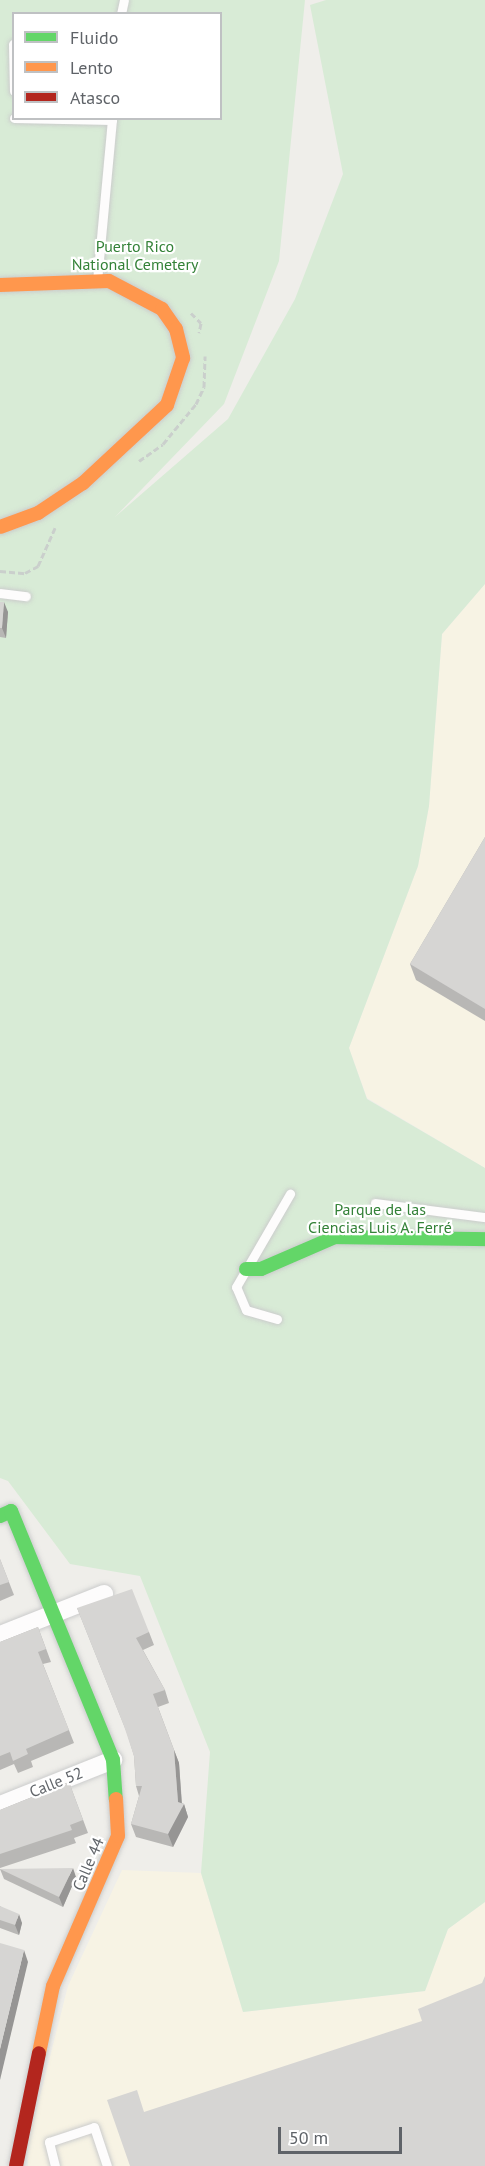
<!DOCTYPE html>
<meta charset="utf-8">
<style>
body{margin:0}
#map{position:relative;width:485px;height:2166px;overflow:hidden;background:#efeeea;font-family:"PT Sans",sans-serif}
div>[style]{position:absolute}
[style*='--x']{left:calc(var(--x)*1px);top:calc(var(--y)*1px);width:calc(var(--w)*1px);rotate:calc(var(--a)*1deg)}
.commercial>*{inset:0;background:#f7f3e4}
.green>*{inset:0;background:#d8ebd6}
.path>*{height:3px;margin-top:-1.5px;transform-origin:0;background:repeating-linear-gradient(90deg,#cacfcc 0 6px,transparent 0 9px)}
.roads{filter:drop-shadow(0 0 2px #cbcccc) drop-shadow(0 0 2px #cbcccc)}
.lane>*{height:9px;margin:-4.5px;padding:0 4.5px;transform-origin:4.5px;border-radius:4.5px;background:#fdfcfc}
.street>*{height:18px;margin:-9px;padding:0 9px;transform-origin:9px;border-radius:9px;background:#fdfcfc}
.fast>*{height:14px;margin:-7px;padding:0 7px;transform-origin:7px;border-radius:7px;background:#63d668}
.slow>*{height:14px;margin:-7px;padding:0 7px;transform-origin:7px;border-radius:7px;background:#ff974d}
.jam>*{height:14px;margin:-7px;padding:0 7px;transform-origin:7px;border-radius:7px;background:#b3261e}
.wall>*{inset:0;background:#b8b7b5}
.shaded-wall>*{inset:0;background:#969594}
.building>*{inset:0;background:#d6d5d3}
span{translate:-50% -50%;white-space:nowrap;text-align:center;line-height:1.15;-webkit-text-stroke:4.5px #fff;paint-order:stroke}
.park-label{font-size:16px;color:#348238}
.street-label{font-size:16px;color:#5f6368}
.legend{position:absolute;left:12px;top:12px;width:210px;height:108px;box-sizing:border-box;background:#fff;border:2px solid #bfc1c3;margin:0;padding:8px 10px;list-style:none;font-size:18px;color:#5f6368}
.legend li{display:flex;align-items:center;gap:12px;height:30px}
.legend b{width:30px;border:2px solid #bfc1c3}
.scale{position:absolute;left:278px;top:2127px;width:124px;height:27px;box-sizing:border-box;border:3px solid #5f6368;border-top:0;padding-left:8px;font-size:18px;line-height:21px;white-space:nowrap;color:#5f6368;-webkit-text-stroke:4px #fff;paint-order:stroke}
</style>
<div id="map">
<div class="commercial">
<i style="clip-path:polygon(485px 584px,485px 1168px,367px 1098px,349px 1048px,418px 866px,429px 806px,442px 634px)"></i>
<i style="clip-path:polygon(122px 1870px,201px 1873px,243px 2012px,425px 1991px,448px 1929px,485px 1902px,485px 2166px,28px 2166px,27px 2147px,68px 1986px)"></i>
</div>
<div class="green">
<i style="clip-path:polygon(evenodd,0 0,305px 0,279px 261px,224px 404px,115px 517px,228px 419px,295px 299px,343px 174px,310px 5px,326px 0,485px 0,485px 584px,442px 634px,429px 806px,418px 866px,349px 1048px,367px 1099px,485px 1168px,485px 1902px,448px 1929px,425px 1991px,243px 2012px,201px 1873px,210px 1752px,140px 1576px,70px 1564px,8px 1481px,0 1478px,0 0,14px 14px,220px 14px,220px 118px,14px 118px,14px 14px)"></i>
</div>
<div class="path">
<i style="--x:191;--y:313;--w:14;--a:45"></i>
<i style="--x:201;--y:323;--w:10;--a:101"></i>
<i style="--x:139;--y:461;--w:29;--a:-35"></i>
<i style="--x:163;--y:444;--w:52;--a:-50.5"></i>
<i style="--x:196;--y:404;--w:19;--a:-65"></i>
<i style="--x:204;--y:387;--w:31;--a:-88"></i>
<i style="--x:0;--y:571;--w:25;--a:5"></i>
<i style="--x:25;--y:573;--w:15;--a:-28"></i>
<i style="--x:38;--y:566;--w:42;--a:-65.9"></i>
</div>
<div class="roads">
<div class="lane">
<i style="--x:121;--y:14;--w:14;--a:-78"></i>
<i style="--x:13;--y:44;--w:47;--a:88.8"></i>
<i style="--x:14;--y:118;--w:98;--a:1.2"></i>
<i style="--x:97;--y:281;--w:164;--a:-84.7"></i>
<i style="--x:0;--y:593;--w:26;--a:7"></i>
<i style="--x:375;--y:1203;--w:111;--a:7.3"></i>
<i style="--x:277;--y:1319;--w:32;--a:-164"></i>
<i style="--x:246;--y:1310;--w:25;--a:-113"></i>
<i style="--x:236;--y:1287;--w:108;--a:-59.9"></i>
<i style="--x:55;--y:2166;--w:25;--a:-104"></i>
<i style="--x:49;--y:2142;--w:47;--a:-18.4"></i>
<i style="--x:94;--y:2127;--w:41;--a:71.6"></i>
</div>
<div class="street">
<i style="--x:0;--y:1635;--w:112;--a:-21.5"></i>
<i style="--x:0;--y:1805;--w:122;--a:-21.7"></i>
</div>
<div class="fast">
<i style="--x:246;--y:1269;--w:15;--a:0"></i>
<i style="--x:261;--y:1269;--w:81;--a:-23.4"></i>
<i style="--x:335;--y:1237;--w:150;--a:0.8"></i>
<i style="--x:0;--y:1516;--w:12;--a:-24"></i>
<i style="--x:11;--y:1511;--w:269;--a:67.7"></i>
<i style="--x:113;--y:1760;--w:39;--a:86"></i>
</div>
<div class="slow">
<i style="--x:0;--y:285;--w:109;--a:-2.1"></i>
<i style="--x:109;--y:281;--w:60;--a:27.8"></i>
<i style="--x:162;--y:309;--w:24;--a:55"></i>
<i style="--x:176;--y:329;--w:30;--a:76"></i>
<i style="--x:183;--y:358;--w:50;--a:108.8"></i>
<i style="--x:167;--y:405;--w:115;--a:137.1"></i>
<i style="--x:83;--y:483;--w:54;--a:146.3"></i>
<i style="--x:38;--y:513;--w:40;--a:159.8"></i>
<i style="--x:39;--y:2053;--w:68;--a:-78.2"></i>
<i style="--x:53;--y:1986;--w:163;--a:-66.6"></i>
<i style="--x:118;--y:1836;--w:37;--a:-93"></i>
</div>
<div class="jam">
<i style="--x:16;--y:2166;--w:115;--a:-78.5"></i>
</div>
</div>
<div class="wall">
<i style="clip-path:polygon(0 602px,8px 612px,6px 638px,0 637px)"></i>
<i style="clip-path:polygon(485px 837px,485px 1021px,416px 980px,410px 964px)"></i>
<i style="clip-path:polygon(0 1559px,14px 1595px,0 1601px)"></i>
<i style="clip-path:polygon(77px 1608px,149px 1632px,154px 1645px,143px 1650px,165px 1690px,169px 1703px,158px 1707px,179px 1763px,182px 1803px,184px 1804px,188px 1817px,173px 1847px,136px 1837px,131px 1824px,139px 1796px,136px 1786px,134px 1756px,127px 1733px)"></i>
<i style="clip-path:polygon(38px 1627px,51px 1662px,43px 1664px,74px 1743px,31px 1761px,33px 1767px,18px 1773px,14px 1764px,0 1770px,0 1642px)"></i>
<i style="clip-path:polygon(69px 1782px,88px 1833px,74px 1838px,76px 1843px,0 1868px,0 1810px)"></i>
<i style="clip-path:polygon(0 1869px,76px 1877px,63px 1907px,4px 1879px)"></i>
<i style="clip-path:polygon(0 1906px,22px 1923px,19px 1935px,0 1928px)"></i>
</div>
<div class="shaded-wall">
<i style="clip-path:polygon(4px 602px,8px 612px,6px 638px,2px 628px)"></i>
<i style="clip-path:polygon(174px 1750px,179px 1763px,182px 1808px,184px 1804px,188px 1817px,173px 1847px,168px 1834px,178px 1802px)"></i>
<i style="clip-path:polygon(73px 1868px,76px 1877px,63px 1907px,59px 1897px)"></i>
<i style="clip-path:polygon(19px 1914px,22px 1923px,19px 1935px,15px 1925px)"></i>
<i style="clip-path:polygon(24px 1950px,28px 1962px,0 2080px,0 2049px)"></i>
</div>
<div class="building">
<i style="clip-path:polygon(0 602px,4px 602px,2px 628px,0 628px)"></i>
<i style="clip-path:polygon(485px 837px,485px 1009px,410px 964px)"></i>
<i style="clip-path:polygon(0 1559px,9px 1582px,0 1585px)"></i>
<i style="clip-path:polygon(132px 1589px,149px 1632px,136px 1638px,165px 1690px,153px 1694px,174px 1750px,178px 1802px,184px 1804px,168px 1834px,131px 1824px,142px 1786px,136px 1786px,134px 1756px,124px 1726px,77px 1608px)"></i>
<i style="clip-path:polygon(38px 1627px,46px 1649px,38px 1652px,69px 1730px,26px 1749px,28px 1754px,13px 1761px,10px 1752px,0 1756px,0 1642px)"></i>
<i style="clip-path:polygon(69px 1782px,83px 1820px,70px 1825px,72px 1830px,0 1854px,0 1810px)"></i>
<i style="clip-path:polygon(73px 1868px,59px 1897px,0 1869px)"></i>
<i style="clip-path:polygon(0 1906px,19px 1914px,15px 1925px,0 1920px)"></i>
<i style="clip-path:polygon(0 1943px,24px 1950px,0 2049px)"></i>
<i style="clip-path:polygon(485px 1976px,485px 2166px,130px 2166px,107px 2100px,137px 2090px,144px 2112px,422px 2021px,418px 2009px,482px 1983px)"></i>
</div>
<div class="park-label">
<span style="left:135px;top:255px">Puerto Rico<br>National Cemetery</span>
<span style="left:380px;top:1218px">Parque de las<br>Ciencias Luis A. Ferré</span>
</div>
<div class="street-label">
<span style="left:56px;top:1782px;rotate:-22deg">Calle 52</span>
<span style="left:88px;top:1864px;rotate:-67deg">Calle 44</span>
</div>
<ul class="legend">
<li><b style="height:8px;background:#63d668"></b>Fluido</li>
<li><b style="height:8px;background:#ff974d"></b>Lento</li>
<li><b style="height:8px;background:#b3261e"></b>Atasco</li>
</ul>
<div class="scale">50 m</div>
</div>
